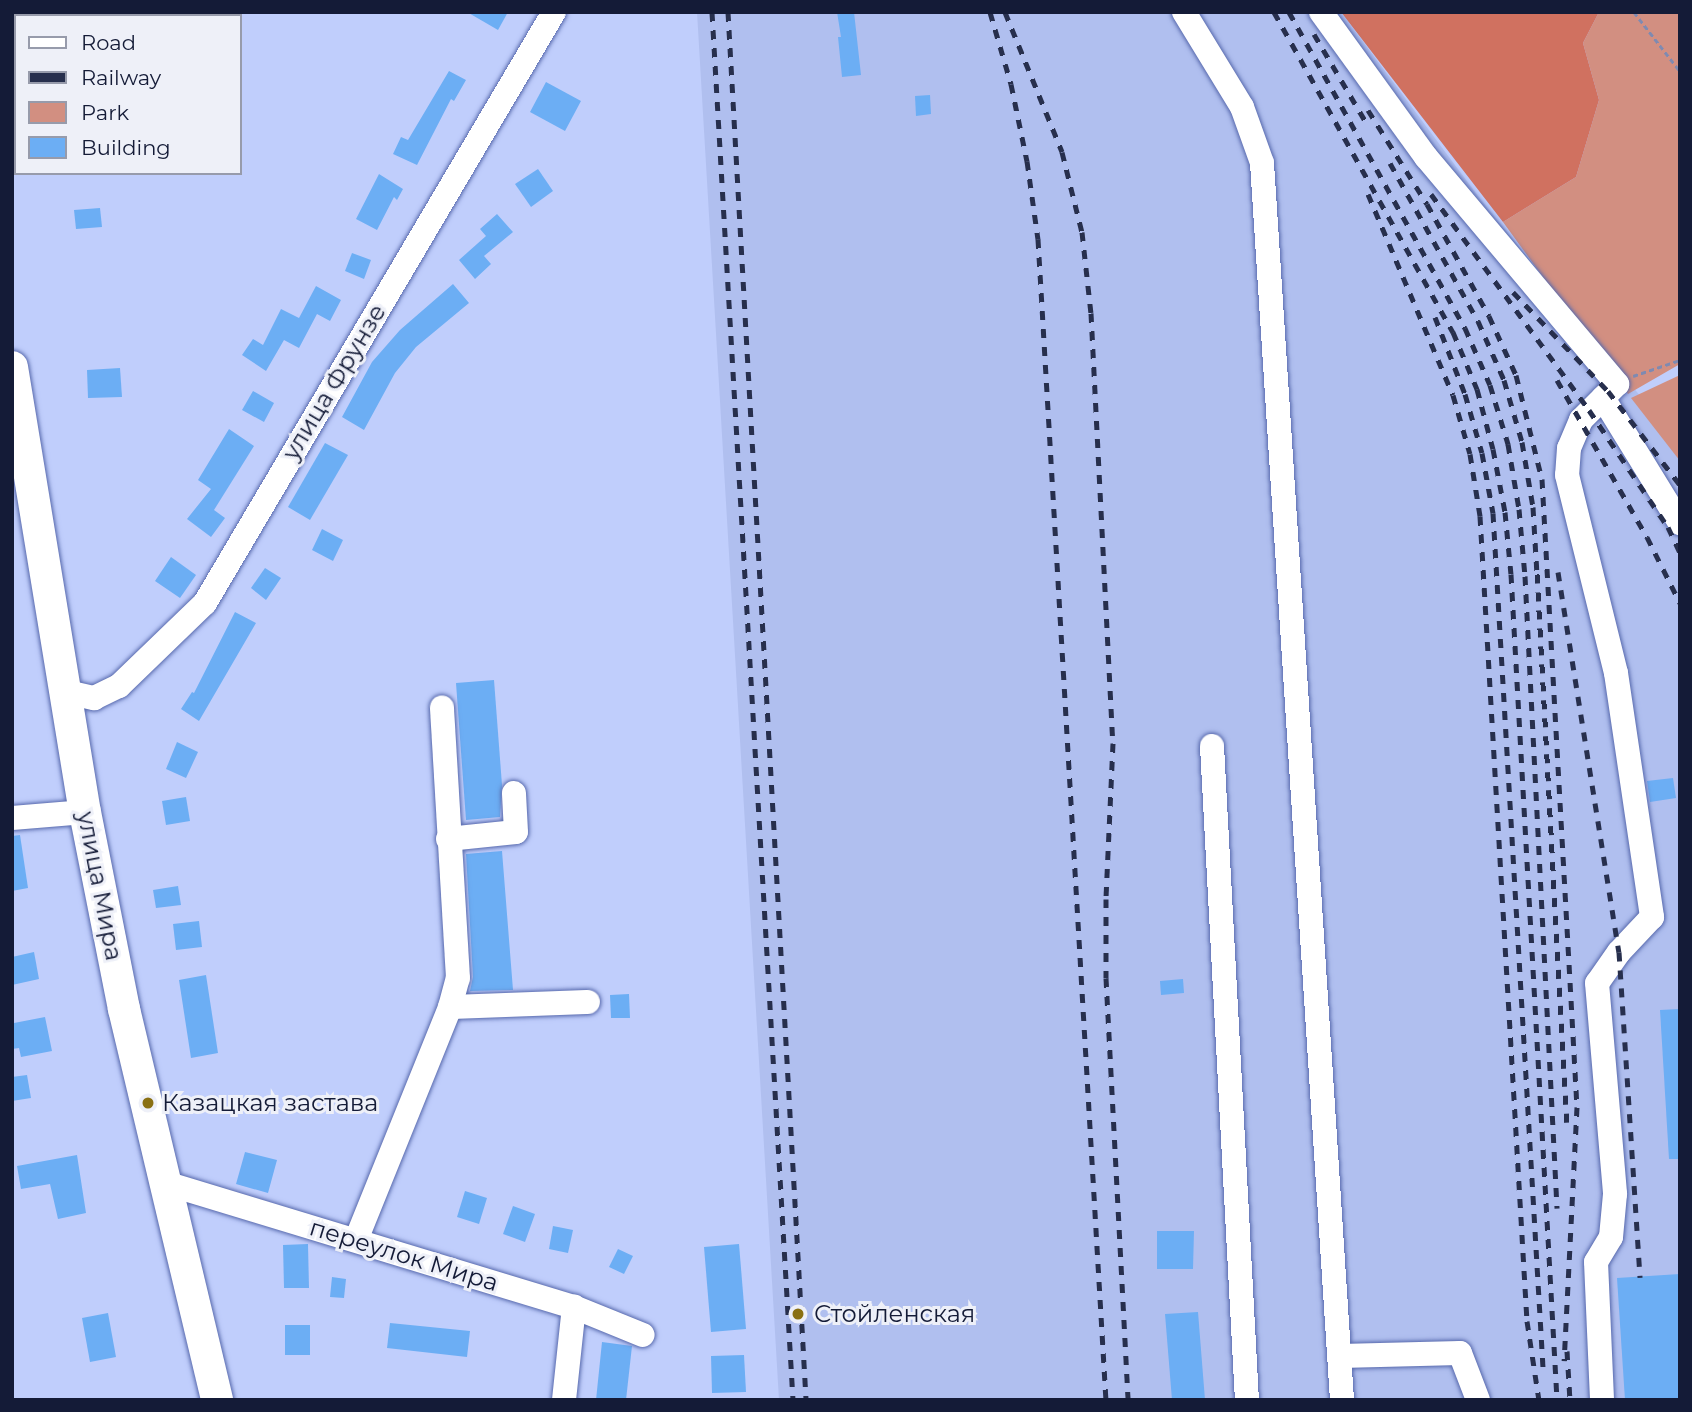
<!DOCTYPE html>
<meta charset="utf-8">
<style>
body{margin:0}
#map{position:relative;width:1692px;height:1412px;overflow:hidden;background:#c0cefc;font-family:Montserrat,sans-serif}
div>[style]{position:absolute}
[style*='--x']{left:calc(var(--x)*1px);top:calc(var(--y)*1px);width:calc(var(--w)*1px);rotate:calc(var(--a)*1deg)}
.built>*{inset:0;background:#b0bfef}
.green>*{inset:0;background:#d28f81}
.forest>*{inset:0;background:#d07160}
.building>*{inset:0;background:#6caef4}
.path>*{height:2.5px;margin-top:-1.25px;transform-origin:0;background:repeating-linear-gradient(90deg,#7f8ab1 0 5px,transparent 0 8.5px)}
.roads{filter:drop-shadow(0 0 2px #5769ad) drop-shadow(0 0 2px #5769ad)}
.minor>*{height:24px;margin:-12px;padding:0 12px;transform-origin:12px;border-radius:12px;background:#fff}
.major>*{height:32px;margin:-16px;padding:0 16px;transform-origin:16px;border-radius:16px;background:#fff}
.rail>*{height:5px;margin-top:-2.5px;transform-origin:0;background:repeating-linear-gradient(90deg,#272f4d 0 9px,transparent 0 18px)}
.dots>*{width:19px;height:19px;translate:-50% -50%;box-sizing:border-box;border:4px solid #eef0f8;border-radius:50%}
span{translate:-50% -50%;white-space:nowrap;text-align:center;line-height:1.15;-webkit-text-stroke:6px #eef0f8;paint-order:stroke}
.street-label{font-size:24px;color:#141b37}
.poi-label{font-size:24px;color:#141b37}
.left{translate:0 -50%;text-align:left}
.frame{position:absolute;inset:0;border:14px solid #141b37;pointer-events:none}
.legend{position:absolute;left:14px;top:14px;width:228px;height:161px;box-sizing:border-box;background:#eef0f8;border:2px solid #979bab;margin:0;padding:9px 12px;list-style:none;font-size:21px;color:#141b37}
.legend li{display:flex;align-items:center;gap:14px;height:35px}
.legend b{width:35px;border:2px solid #979bab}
</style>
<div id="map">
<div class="built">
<i style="clip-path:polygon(697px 12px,1341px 12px,1481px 200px,1680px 445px,1680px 1400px,779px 1400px)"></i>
</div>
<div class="green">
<i style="clip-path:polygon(1599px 12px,1680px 12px,1680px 364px,1628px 394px,1503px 222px,1576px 177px,1599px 100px,1583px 43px)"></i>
<i style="clip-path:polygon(1680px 375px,1680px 461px,1631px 398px)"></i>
</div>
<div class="forest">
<i style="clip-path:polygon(1341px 12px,1599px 12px,1583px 43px,1599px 100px,1576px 177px,1503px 222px)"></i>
</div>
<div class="building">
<i style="clip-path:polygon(467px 12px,508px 12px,498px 30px)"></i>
<i style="clip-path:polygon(837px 12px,854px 12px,861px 75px,842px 77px,838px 37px,841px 37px)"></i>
<i style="clip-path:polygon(449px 71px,466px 80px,454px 101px,451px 99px,417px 165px,393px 154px,401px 137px,408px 140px)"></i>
<i style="clip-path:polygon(546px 82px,581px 101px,565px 131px,530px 112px)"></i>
<i style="clip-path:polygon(930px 95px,931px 114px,916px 116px,915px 96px)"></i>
<i style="clip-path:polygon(538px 169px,553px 191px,531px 207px,515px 184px)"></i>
<i style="clip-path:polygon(379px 174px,403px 189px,397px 200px,394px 197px,377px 230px,356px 219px)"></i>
<i style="clip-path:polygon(100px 208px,102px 227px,76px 229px,74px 210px)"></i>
<i style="clip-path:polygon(497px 214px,513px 232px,484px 256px,491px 264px,475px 279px,459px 260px,486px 236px,480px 229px)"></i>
<i style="clip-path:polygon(352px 253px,371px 260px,364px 279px,345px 271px)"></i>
<i style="clip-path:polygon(453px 284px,469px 303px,416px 347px,395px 373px,364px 430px,342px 417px,372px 362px,400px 330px)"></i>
<i style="clip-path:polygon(316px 286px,341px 300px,330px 321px,317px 314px,299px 348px,284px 340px,266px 371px,242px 355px,253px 339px,263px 345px,281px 309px,299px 318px)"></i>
<i style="clip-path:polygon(120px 368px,122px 397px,88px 398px,87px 370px)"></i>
<i style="clip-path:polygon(253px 391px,274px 403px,264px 422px,242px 410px)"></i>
<i style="clip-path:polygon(229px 429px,254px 446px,214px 510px,225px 518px,211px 537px,187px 519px,211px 489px,198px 480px)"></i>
<i style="clip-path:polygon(325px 443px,348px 455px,310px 520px,288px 507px)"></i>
<i style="clip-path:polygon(322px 529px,343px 540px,333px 561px,312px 550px)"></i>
<i style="clip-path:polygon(171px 557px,196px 575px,180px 598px,155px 581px)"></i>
<i style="clip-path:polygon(265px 568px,281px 578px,266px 600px,251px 588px)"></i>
<i style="clip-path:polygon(235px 612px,256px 623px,199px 721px,181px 709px,192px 692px,194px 693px)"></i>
<i style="clip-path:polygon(494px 680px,502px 785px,500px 817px,466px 820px,456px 683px)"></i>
<i style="clip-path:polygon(177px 742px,198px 752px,186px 778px,166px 769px)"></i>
<i style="clip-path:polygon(1673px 778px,1676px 798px,1650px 802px,1647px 781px)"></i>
<i style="clip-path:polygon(186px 797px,190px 821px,166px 825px,162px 801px)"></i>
<i style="clip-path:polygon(20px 835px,28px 888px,12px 891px,12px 836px)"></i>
<i style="clip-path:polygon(502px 851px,513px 990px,470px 991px,473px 977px,466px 854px)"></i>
<i style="clip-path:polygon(178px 886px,181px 905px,156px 908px,153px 890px)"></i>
<i style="clip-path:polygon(199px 921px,202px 947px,176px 950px,173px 924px)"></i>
<i style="clip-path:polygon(34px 952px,39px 979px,12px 985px,12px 957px)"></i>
<i style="clip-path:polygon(206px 975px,218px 1053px,191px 1058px,179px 980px)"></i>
<i style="clip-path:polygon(1183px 979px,1184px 993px,1161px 995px,1160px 981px)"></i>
<i style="clip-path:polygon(629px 994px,630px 1018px,611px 1018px,610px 995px)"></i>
<i style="clip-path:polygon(1680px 1009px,1680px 1159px,1669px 1159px,1660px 1010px)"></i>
<i style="clip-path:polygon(45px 1017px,52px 1051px,21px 1057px,19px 1048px,12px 1049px,14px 1023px)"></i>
<i style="clip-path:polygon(27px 1075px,31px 1098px,12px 1101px,12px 1077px)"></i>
<i style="clip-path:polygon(245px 1152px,277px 1160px,268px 1193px,236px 1184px)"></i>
<i style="clip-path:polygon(77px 1155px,86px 1213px,58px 1219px,50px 1184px,21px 1189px,17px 1166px)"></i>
<i style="clip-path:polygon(465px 1191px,487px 1198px,479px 1224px,457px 1217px)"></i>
<i style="clip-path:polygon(513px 1206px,535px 1214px,525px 1242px,503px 1234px)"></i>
<i style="clip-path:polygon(553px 1226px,573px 1230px,568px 1253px,549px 1249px)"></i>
<i style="clip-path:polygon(1157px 1231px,1194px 1231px,1193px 1269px,1157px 1269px)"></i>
<i style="clip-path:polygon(308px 1244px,309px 1288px,284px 1288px,283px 1245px)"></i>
<i style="clip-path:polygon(739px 1244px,746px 1329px,711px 1332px,704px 1247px)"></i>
<i style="clip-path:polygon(618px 1249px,633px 1256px,624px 1274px,609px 1267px)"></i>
<i style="clip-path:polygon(1680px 1274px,1680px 1400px,1625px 1400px,1617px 1278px)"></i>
<i style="clip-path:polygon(332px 1277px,346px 1279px,344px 1298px,330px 1297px)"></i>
<i style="clip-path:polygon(1198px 1312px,1205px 1400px,1172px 1400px,1165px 1314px)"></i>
<i style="clip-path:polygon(108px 1313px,116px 1357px,90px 1362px,82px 1318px)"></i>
<i style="clip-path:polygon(390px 1323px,470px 1331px,467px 1357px,387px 1348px)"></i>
<i style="clip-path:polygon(285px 1325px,310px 1325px,310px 1355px,285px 1355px)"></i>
<i style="clip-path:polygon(602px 1342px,632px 1346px,626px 1400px,596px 1400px)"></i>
<i style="clip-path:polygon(744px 1355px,746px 1392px,712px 1393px,711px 1356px)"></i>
</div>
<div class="path">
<i style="--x:1634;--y:12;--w:75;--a:52.1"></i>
<i style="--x:1633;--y:376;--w:50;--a:-18.8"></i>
</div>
<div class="roads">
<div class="minor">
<i style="--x:1184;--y:12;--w:111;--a:58.6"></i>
<i style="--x:1242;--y:107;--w:59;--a:70.3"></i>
<i style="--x:1262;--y:163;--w:1240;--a:86.3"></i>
<i style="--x:1321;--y:12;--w:179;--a:54.1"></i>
<i style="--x:1426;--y:157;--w:297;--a:49.9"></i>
<i style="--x:1617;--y:384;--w:51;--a:135"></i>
<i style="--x:1581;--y:420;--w:30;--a:113"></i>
<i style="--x:1569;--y:448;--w:27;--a:94"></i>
<i style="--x:1567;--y:475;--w:204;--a:76.1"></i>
<i style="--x:1616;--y:673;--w:247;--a:81.6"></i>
<i style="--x:1652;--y:917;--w:48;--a:133.3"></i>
<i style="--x:1619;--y:952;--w:38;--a:125"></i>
<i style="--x:1597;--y:983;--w:212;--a:85.1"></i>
<i style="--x:1615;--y:1194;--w:43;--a:95.3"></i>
<i style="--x:1611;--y:1237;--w:29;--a:121"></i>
<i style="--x:1596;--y:1262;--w:138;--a:87.5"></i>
<i style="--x:1603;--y:398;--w:147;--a:58.4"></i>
<i style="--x:67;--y:692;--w:28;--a:13"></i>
<i style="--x:94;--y:698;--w:28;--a:-26"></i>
<i style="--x:119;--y:686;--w:120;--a:-44"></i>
<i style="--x:205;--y:603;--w:686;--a:-59.44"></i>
<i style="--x:1212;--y:746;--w:655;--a:86.94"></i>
<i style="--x:12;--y:818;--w:73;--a:-4.7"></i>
<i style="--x:448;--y:839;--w:68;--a:-5.9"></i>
<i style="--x:516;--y:832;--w:39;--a:-93"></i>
<i style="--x:450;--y:1007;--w:138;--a:-2.1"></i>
<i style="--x:162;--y:1182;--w:431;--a:16.9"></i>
<i style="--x:574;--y:1307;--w:74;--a:22.1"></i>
<i style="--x:356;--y:1240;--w:251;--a:-68"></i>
<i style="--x:450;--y:1007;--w:30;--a:-75"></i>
<i style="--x:458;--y:978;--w:271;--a:-93.4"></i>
<i style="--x:1340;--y:1356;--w:120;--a:-1.4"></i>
<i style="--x:1460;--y:1353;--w:50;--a:69"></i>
<i style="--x:564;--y:1400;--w:94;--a:-83.9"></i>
</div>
<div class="major">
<i style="--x:12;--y:367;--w:451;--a:80.7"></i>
<i style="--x:85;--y:812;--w:201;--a:78.8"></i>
<i style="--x:124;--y:1009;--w:402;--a:76.6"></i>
</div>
</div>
<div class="rail">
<i style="--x:712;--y:12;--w:1390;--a:86.66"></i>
<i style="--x:728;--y:12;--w:1390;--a:86.78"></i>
<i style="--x:990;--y:12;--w:75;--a:73.7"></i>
<i style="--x:1011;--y:84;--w:79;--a:78.3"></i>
<i style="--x:1027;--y:161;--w:79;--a:82"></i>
<i style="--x:1038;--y:239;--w:1163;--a:86.65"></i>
<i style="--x:1005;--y:12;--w:151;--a:67.8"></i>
<i style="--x:1062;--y:152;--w:82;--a:76"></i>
<i style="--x:1082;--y:232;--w:81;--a:83.7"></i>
<i style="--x:1091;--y:313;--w:431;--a:87.1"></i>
<i style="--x:1113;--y:743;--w:156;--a:92.6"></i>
<i style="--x:1106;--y:899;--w:79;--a:90"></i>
<i style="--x:1106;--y:978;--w:423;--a:87"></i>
<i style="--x:1274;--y:12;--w:367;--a:60.8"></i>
<i style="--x:1453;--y:332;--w:62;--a:67.2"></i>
<i style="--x:1477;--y:389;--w:62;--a:75.1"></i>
<i style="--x:1493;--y:449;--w:64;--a:79.2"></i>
<i style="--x:1505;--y:512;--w:62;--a:84.5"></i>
<i style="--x:1511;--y:574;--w:827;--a:86.81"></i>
<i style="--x:1289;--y:12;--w:362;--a:60.9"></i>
<i style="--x:1465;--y:328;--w:62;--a:66.3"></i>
<i style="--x:1490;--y:385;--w:62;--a:73"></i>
<i style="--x:1508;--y:444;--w:66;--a:80.4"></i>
<i style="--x:1519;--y:509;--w:67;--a:84.9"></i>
<i style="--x:1525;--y:576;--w:633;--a:87.1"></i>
<i style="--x:1314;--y:34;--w:104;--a:59.5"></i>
<i style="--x:1368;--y:110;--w:111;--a:57.9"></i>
<i style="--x:1427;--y:204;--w:128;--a:61"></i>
<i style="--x:1489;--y:316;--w:65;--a:65.4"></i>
<i style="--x:1516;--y:375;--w:107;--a:76"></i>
<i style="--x:1542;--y:479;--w:629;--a:86.81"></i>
<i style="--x:1577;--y:1107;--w:254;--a:92.9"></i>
<i style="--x:1390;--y:163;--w:181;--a:60.9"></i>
<i style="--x:1478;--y:321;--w:64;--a:66.2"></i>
<i style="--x:1504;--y:380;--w:65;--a:73.8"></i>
<i style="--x:1522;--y:442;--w:66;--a:80.4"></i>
<i style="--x:1533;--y:507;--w:67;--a:86.6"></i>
<i style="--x:1537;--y:574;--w:555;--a:86.9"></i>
<i style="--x:1368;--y:194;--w:218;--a:67.1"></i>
<i style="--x:1453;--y:395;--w:61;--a:73.9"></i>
<i style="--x:1470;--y:454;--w:63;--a:80.8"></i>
<i style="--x:1480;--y:516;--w:806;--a:86.66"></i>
<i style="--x:1527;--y:1321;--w:80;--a:81.4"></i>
<i style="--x:1431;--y:194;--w:268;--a:53.8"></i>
<i style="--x:1589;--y:410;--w:141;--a:56"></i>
<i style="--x:1668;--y:527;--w:29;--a:65"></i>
<i style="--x:1513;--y:292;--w:137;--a:46.2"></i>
<i style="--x:1608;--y:391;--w:118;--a:52.5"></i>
<i style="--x:1435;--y:317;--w:83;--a:68.7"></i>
<i style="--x:1465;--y:394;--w:61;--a:73.9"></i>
<i style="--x:1482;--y:453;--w:61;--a:79.6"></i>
<i style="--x:1493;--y:513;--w:855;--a:86.65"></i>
<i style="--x:1557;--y:380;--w:181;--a:60.2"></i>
<i style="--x:1647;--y:537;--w:74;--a:63.4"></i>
<i style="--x:1558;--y:572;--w:385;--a:80.9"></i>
<i style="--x:1619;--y:952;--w:326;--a:86.3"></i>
<i style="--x:1567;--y:1351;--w:49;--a:86.5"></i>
</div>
<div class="dots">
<i style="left:148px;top:1103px;background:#8a7012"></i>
<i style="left:798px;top:1314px;background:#8a7012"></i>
</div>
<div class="street-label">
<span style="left:334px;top:382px;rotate:-59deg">улица Фрунзе</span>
<span style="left:100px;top:886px;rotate:79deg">улица Мира</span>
<span style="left:404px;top:1255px;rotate:17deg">переулок Мира</span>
</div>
<div class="poi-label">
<span class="left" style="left:162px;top:1103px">Казацкая застава</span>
<span class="left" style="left:814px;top:1314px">Стойленская</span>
</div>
<div class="frame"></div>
<ul class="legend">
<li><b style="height:9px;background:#fff"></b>Road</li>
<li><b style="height:9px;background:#272f4d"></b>Railway</li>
<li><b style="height:19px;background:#d28f81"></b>Park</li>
<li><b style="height:19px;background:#6caef4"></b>Building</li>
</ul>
</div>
